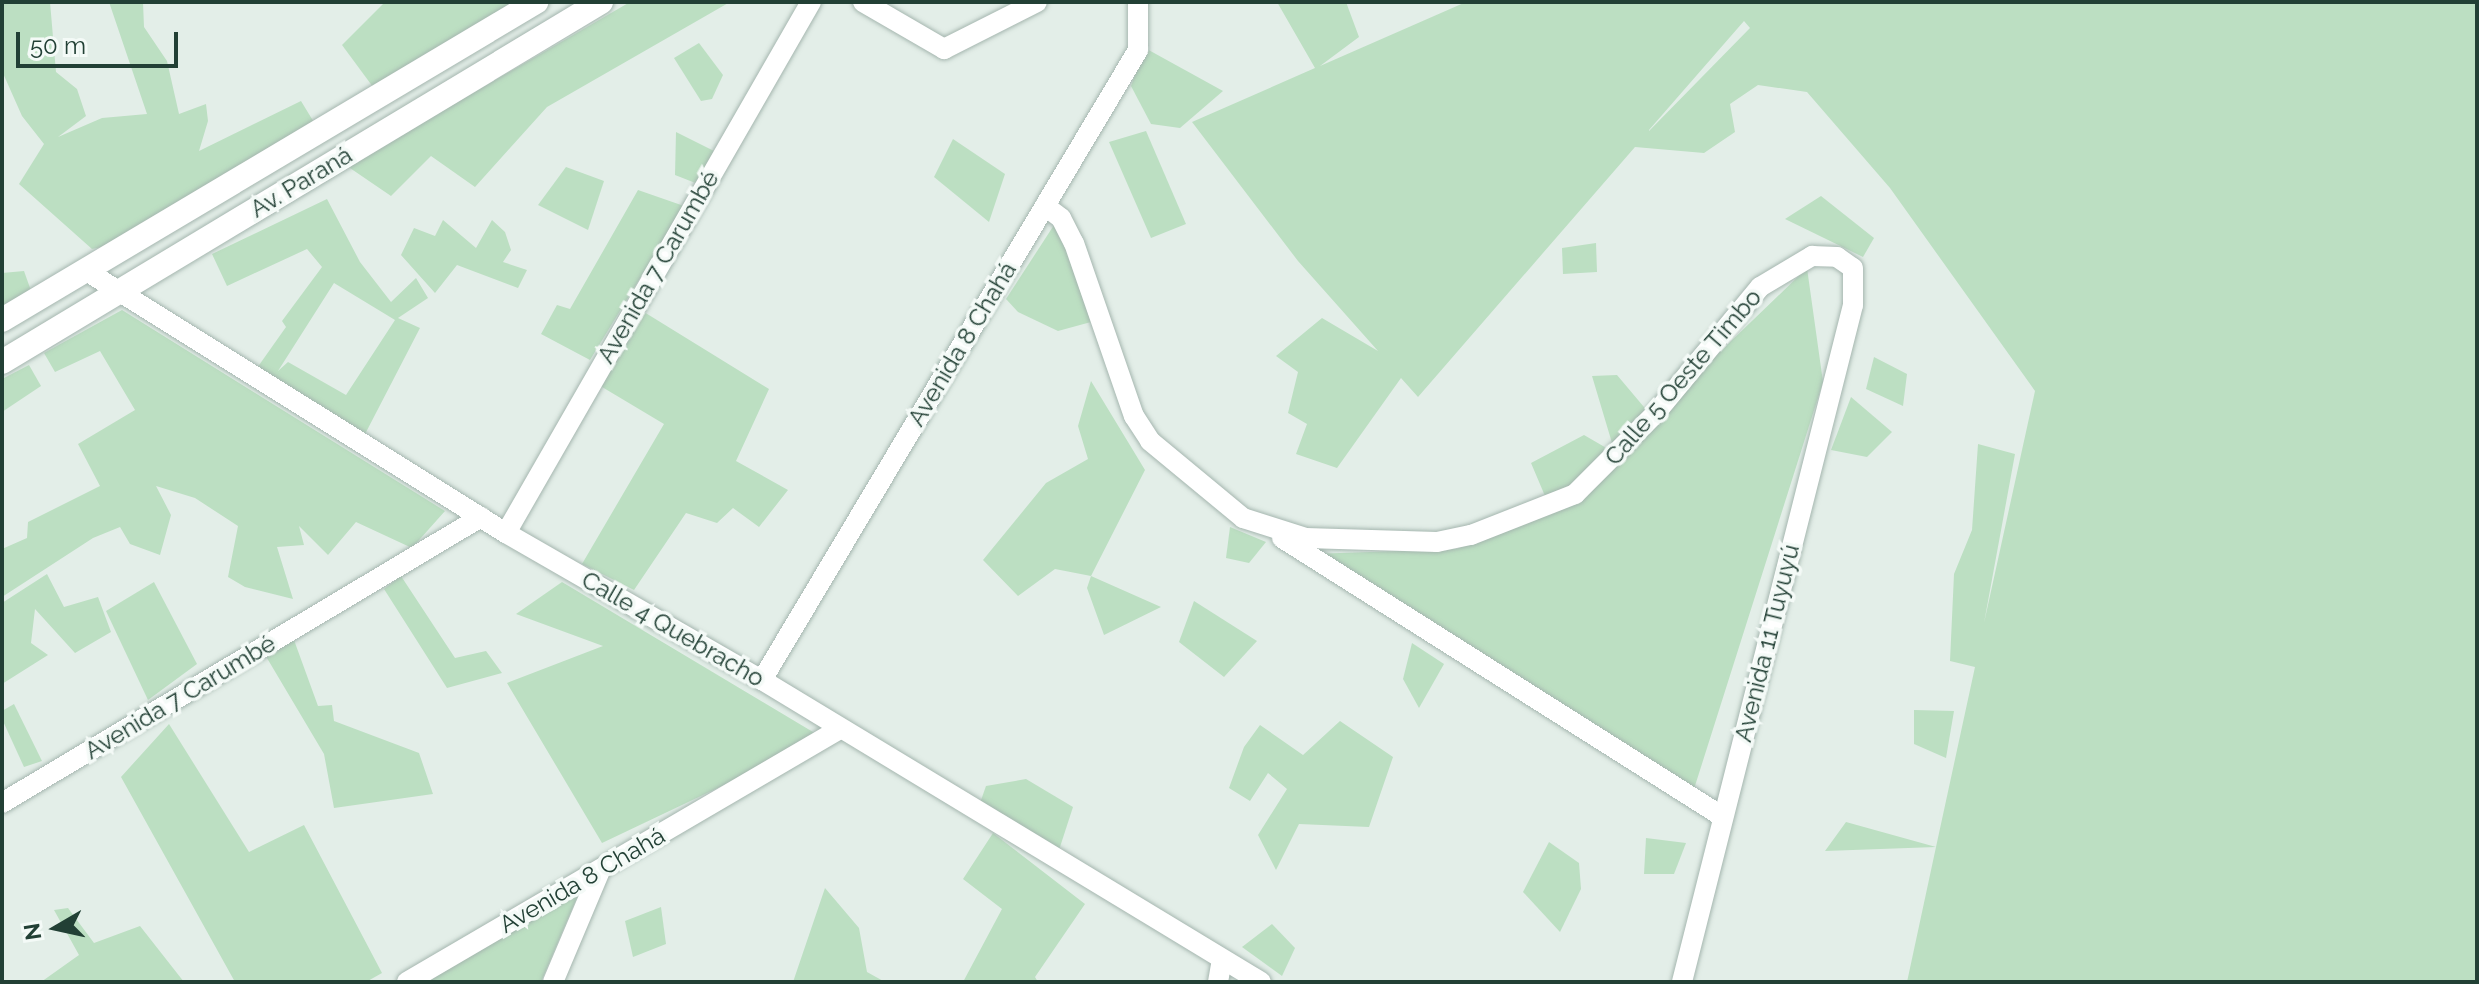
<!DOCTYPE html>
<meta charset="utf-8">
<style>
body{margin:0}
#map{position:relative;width:2479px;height:984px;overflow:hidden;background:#e3eee8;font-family:Raleway,sans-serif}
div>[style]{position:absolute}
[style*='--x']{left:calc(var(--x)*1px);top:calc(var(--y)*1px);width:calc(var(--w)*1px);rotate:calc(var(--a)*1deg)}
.green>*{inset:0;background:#bcdfc2}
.roads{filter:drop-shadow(0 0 2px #a5b6af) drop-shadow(0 0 2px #a5b6af)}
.minor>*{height:20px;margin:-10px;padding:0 10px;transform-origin:10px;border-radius:10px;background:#fff}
.tertiary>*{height:24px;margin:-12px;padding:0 12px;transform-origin:12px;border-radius:12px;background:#fff}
span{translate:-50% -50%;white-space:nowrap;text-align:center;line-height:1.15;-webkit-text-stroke:7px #f4faf7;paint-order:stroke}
.street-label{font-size:24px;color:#224035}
.frame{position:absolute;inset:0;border:4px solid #224035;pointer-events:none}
.north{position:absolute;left:16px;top:888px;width:80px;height:80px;-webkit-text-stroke:6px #f4faf7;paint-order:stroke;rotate:261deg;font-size:22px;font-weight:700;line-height:32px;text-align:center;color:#224035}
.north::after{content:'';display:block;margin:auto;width:28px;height:36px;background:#224035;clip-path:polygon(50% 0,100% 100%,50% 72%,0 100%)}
.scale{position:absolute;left:16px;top:32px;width:162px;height:36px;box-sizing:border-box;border:4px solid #224035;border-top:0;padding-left:10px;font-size:24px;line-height:28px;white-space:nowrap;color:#224035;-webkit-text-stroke:6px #f4faf7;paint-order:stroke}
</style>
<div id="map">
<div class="green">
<i style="clip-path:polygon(2px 2px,50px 2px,56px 72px,77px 89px,86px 116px,58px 137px,102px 118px,147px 114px,109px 2px,143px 2px,144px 27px,167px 61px,179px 114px,206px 104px,208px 121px,199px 151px,301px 101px,315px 124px,136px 240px,92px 249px,19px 184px,44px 144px,22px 116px,2px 71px)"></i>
<i style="clip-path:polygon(385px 2px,536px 2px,373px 87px,342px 45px)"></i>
<i style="clip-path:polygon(630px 2px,730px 2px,547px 107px,475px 187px,431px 156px,391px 196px,347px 166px)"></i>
<i style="clip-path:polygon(evenodd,1277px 2px,1346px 2px,1359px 37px,1320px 66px,1466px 2px,2477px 2px,2477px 982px,1907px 982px,1936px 847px,1825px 851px,1846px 822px,1936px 847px,1975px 667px,1950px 661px,1954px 574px,1972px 530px,1978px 444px,2015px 454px,1984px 623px,2035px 391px,1890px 188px,1807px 92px,1758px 85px,1730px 104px,1735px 132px,1704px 153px,1635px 147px,1418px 397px,1401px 378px,1337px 468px,1296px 454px,1307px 424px,1288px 413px,1298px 372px,1276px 356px,1322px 318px,1378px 351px,1298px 261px,1192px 122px,1315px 68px,1277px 2px,1744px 21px,1750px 28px,1649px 131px,1649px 130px,1744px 21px)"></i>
<i style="clip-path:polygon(699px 43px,723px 75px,712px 99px,701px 101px,674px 58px)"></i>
<i style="clip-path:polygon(1145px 48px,1223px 91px,1180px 128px,1151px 124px,1131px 86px)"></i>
<i style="clip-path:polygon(1146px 131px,1186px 224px,1151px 238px,1109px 142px)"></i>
<i style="clip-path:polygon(676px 132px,714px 151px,698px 184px,675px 175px)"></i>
<i style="clip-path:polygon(953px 139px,1005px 174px,989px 222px,934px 177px)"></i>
<i style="clip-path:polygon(566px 167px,604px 181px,588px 230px,538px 205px)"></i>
<i style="clip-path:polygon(638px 190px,684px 206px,590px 360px,541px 334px,557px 305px,570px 309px)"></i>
<i style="clip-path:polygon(1821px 196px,1874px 238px,1863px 257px,1785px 219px)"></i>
<i style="clip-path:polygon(evenodd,327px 199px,360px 262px,391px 302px,416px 278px,428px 298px,398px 318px,420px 328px,363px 438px,257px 368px,286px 327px,282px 321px,322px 267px,307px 249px,227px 286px,212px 254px,327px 199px,334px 283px,395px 320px,346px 395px,288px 362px,278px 371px,334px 283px)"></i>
<i style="clip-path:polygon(443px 220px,476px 248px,492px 220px,505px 232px,511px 250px,503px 262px,527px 270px,518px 288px,457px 265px,435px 293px,401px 255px,414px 228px,435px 236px)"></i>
<i style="clip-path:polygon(1056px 222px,1091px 322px,1058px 331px,1018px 312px,1006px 299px)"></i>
<i style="clip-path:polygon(1596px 243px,1597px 272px,1563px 274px,1562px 248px)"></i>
<i style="clip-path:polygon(1807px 268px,1823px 382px,1694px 789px,1311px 554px,1457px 549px,1540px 509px,1548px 503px,1531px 463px,1584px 435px,1615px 453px,1592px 376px,1617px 375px,1649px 413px,1616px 438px,1617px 451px)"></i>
<i style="clip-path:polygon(24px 271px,35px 302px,2px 321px,2px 273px)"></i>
<i style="clip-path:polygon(122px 310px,445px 511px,412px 548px,356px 522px,328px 555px,299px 526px,304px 545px,277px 547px,293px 599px,245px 587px,228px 577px,238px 526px,195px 498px,156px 486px,171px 515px,160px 555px,130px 544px,120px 527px,93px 538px,2px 597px,2px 549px,27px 538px,28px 522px,100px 486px,78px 444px,135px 410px,100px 351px,55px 372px,44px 353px)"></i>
<i style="clip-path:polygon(644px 312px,769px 389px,736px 461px,788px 490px,759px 527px,733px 508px,717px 523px,686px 513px,634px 590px,582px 564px,664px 424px,592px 381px)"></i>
<i style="clip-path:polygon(1874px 357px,1907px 374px,1903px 406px,1866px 389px)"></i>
<i style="clip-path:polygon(29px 365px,41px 386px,2px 412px,2px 379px)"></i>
<i style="clip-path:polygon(1091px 381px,1145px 470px,1091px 576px,1161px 607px,1104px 635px,1087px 588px,1091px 576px,1055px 569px,1018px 596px,983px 560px,1046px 483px,1088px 459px,1078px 426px)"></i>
<i style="clip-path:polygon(1851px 397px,1892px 432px,1867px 457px,1831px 450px)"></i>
<i style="clip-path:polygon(1230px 527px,1266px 542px,1249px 563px,1226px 558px)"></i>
<i style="clip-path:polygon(47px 574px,64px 607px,98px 597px,111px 632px,75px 653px,35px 609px,31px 643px,48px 655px,2px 684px,2px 603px)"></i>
<i style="clip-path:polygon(401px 576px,455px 658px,486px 651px,502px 673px,447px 688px,384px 589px)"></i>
<i style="clip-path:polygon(154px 582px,197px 664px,148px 700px,106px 611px)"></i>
<i style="clip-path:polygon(562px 582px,823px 738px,602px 843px,507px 683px,603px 646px,516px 614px)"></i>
<i style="clip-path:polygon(1194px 601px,1257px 641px,1224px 677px,1179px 642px)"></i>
<i style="clip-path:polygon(294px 640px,318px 706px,332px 705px,334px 721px,419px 753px,433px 794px,334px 808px,324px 754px,261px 648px)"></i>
<i style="clip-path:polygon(1412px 643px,1444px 664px,1419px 708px,1403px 679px)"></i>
<i style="clip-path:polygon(14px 704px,42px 761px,24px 767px,2px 719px,2px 711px)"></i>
<i style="clip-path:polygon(1914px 710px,1954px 711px,1946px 758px,1914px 744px)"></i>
<i style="clip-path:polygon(1340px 721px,1393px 757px,1369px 827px,1299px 824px,1276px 870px,1258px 835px,1287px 789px,1268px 773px,1250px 801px,1229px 788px,1244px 747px,1260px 725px,1303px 755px)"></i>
<i style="clip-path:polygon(169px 724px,249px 852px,304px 825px,382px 973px,366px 982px,235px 982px,121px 777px)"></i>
<i style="clip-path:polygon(1026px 779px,1073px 807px,1059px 850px,980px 803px,986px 786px)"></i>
<i style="clip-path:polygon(993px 833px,1085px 904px,1035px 977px,1038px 982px,963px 982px,1002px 909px,963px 879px)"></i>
<i style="clip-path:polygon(1646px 838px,1686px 843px,1674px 874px,1644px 874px)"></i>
<i style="clip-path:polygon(1549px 842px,1579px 863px,1581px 889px,1560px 932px,1523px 892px)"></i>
<i style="clip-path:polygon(581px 888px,541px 982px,418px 982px)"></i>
<i style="clip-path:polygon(825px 888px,859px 928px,867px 972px,885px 982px,793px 982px)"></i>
<i style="clip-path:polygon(661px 907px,666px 944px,633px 957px,625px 921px)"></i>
<i style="clip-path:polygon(68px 908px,94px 943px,140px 926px,184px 982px,41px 982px,79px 955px,54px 910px)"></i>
<i style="clip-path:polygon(1272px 924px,1295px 948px,1282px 976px,1242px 947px)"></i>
</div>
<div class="roads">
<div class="minor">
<i style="--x:863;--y:2;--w:94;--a:30.1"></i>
<i style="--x:944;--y:49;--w:104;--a:-26.8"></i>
<i style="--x:1045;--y:206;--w:20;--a:37"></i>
<i style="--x:1061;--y:218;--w:28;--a:63"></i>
<i style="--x:1074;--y:243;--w:183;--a:70.9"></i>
<i style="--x:1134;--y:416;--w:30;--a:57"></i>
<i style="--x:1150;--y:441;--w:121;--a:39.6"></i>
<i style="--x:1243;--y:518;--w:66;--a:17.6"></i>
<i style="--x:1306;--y:538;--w:131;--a:1.7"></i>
<i style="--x:1437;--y:542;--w:35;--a:-12"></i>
<i style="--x:1471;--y:535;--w:112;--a:-21.5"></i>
<i style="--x:1575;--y:494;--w:113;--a:-45"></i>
<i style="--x:1655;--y:414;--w:165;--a:-50.4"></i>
<i style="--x:1760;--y:287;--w:61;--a:-30.8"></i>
<i style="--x:1812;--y:256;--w:25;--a:2"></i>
<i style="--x:1837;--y:257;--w:19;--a:35"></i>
<i style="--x:1853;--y:268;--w:37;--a:90"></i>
<i style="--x:1853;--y:305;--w:698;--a:104.18"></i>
<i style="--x:88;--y:272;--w:493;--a:32"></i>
<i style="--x:506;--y:533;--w:295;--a:29.9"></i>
<i style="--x:762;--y:680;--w:583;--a:31.18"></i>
<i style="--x:506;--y:533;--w:612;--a:-60.13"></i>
<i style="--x:1282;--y:538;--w:522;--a:32.32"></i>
<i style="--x:762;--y:680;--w:734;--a:-59.17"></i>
<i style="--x:1138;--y:50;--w:48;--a:-90"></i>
<i style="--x:2;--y:803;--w:558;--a:-30.84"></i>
<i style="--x:407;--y:982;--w:501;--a:-30.3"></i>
<i style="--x:553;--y:982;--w:121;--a:-67.1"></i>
<i style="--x:1218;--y:982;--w:23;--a:-80"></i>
</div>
<div class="tertiary">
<i style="--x:2;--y:320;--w:622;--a:-30.77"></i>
<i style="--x:2;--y:362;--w:699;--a:-31.01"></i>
</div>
</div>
<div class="street-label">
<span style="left:301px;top:182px;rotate:-31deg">Av. Paraná</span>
<span style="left:658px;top:267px;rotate:-60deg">Avenida 7 Carumbé</span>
<span style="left:962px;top:344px;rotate:-59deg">Avenida 8 Chahá</span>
<span style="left:1683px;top:377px;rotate:-49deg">Calle 5 Oeste Timbo</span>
<span style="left:673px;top:629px;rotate:30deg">Calle 4 Quebracho</span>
<span style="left:1767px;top:643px;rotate:-76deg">Avenida 11 Tuyuyú</span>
<span style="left:180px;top:697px;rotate:-31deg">Avenida 7 Carumbé</span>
<span style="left:582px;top:880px;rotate:-30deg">Avenida 8 Chahá</span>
</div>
<div class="frame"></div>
<div class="north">N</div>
<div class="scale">50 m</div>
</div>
